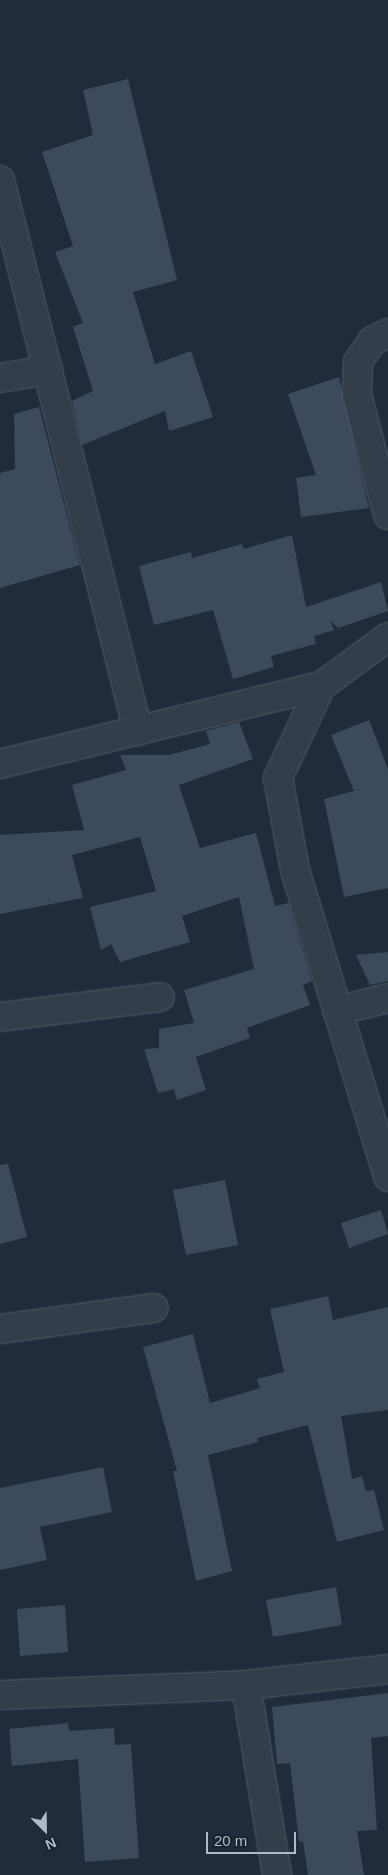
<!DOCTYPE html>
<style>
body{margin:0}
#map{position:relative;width:388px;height:1875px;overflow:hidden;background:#202c3b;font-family:Helvetica,sans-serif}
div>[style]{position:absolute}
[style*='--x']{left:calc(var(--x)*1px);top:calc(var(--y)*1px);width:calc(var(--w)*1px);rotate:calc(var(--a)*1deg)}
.building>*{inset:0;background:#3c4a5b}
.roads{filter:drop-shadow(0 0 1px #525c69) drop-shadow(0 0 1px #525c69)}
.minor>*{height:28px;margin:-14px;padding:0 14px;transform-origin:14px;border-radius:14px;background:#343e4b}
span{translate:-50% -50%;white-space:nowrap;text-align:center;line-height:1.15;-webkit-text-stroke:4px #1a2330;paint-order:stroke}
.north{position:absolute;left:20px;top:1805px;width:50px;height:50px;-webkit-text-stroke:4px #1a2330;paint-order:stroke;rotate:157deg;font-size:14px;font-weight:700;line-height:20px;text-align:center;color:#afb9c7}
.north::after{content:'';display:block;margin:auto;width:18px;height:22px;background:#afb9c7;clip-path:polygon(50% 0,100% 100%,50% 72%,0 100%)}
.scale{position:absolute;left:206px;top:1832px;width:90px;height:22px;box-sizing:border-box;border:2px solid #afb9c7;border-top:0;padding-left:6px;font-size:15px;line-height:18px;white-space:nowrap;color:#afb9c7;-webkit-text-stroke:4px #1a2330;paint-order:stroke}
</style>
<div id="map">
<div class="building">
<i style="clip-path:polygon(128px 79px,177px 280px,133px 292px,155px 364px,191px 351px,213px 417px,169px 431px,165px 411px,82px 445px,72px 401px,93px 391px,73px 327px,83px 323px,55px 252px,73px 246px,42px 152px,93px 135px,83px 90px)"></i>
<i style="clip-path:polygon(339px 377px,369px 508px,301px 517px,296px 478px,316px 475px,288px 394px)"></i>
<i style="clip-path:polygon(39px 407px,80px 565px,0 588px,0 473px,15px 469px,14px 414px)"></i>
<i style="clip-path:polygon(292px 535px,306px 607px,381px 582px,388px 611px,338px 628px,330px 620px,334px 630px,314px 636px,316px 644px,271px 656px,274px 667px,233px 679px,213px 610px,154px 625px,139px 566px,191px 552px,192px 558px,242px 544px,244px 549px)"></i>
<i style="clip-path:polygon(369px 720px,388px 769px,388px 888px,344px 897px,324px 799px,354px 791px,331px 735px)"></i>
<i style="clip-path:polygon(239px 722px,253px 759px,179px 785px,200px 848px,256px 833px,275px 906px,289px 903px,312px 981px,303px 985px,310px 1005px,247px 1028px,250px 1038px,196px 1057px,206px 1090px,177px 1100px,174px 1089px,158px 1093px,144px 1049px,159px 1048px,159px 1029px,194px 1023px,184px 990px,254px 969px,239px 897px,182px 916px,190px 942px,120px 962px,111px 944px,101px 950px,90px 907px,156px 891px,140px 837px,72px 855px,83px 898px,0 914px,0 835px,84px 830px,72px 785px,126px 770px,120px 755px,169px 755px,210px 744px,206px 731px)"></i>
<i style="clip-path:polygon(388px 952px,388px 981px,370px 985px,356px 955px)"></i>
<i style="clip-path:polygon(8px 1164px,27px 1237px,0 1244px,0 1165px)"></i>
<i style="clip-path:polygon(225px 1180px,238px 1245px,186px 1255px,173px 1190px)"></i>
<i style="clip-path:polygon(381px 1210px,388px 1234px,349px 1248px,341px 1223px)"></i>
<i style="clip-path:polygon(328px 1296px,333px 1320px,388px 1307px,388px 1410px,341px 1416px,352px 1479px,362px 1476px,366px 1491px,374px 1490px,384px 1530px,337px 1542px,308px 1425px,257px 1438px,258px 1442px,208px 1455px,232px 1571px,196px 1581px,173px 1471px,177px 1471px,143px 1347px,193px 1334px,210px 1403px,260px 1388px,257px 1379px,284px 1372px,270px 1309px)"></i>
<i style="clip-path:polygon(103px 1467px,112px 1512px,40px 1527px,47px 1560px,0 1570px,0 1488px)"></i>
<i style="clip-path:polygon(336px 1587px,342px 1625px,273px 1637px,266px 1600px)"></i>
<i style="clip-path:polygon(65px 1605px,68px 1652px,20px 1656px,17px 1609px)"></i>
<i style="clip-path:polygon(388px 1693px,388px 1736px,371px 1738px,377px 1830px,357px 1831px,364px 1875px,308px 1875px,303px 1841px,299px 1842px,290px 1763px,277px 1764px,272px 1707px)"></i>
<i style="clip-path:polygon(68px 1723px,69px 1731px,114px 1728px,115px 1745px,131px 1744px,139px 1858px,85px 1862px,78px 1759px,12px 1766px,9px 1729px)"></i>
</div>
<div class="roads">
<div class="minor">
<i style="--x:0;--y:180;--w:568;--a:75.94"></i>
<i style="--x:388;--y:333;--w:18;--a:153"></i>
<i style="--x:372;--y:341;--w:25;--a:124"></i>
<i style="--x:358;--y:362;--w:32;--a:92"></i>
<i style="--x:357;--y:394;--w:125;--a:75.6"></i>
<i style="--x:0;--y:378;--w:49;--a:-9.5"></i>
<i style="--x:388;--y:637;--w:83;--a:143.8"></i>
<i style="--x:321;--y:686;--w:102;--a:115.1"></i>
<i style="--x:278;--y:778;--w:94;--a:79.5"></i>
<i style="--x:295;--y:870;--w:321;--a:73.1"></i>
<i style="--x:0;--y:764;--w:330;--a:-13.7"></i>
<i style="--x:337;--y:1011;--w:53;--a:-14.3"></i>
<i style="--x:0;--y:1017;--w:161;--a:-7.1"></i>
<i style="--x:0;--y:1329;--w:155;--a:-7.8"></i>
<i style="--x:246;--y:1685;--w:193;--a:80.7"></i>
<i style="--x:0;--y:1695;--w:246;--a:-2.3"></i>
<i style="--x:246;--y:1685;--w:143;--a:-6.4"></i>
</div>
</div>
<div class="north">N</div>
<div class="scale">20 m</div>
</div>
